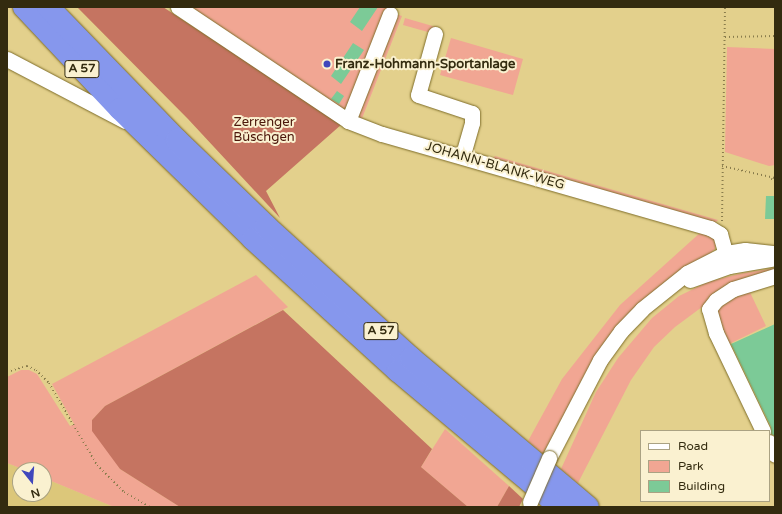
<!DOCTYPE html>
<meta charset="utf-8">
<style>
body{margin:0}
#map{position:relative;width:782px;height:514px;overflow:hidden;background:#e3d08c;font-family:"Varela Round",sans-serif}
div>[style]{position:absolute}
[style*='--x']{left:calc(var(--x)*1px);top:calc(var(--y)*1px);width:calc(var(--w)*1px);rotate:calc(var(--a)*1deg)}
.built>*{inset:0;background:#dcc77a}
.green>*{inset:0;background:#f1a693}
.forest>*{inset:0;background:#c57461}
.building>*{inset:0;background:#7cca97}
.path>*{height:2px;margin-top:-1px;transform-origin:0;background:repeating-linear-gradient(90deg,#897c4c 0 1px,transparent 0 4px)}
.roads{filter:drop-shadow(0 0 1px #7e6d29) drop-shadow(0 0 1px #7e6d29)}
.minor>*{height:15px;margin:-7.5px;padding:0 7.5px;transform-origin:7.5px;border-radius:7.5px;background:#fff}
.highway>*{height:22px;margin:-11px;padding:0 11px;transform-origin:11px;border-radius:11px;background:#8697ed}
.bridges{filter:drop-shadow(0 0 1px #7e6d29) drop-shadow(0 0 1px #7e6d29)}
.minor-bridge>*{height:15px;margin:-7.5px;padding:0 7.5px;transform-origin:7.5px;border-radius:7.5px;background:#fff}
.dots>*{width:11px;height:11px;translate:-50% -50%;box-sizing:border-box;border:2px solid #faf1d0;border-radius:50%}
span{translate:-50% -50%;white-space:nowrap;text-align:center;line-height:1.15;-webkit-text-stroke:4px #faf1d0;paint-order:stroke}
.shield-label span{padding:1px 3px;background:#faf1d0;border:1px solid;border-radius:3px;-webkit-text-stroke-width:0}
.shield-label{font-size:12px;color:#332b0f;font-weight:700}
.poi-label{font-size:13px;color:#332b0f;font-weight:700}
.left{translate:0 -50%;text-align:left}
.park-label{font-size:13px;color:#4c170b}
.street-label{font-size:13px;color:#332b0f}
.frame{position:absolute;inset:0;border:8px solid #332b0f;pointer-events:none}
.legend{position:absolute;left:640px;top:430px;width:130px;height:72px;box-sizing:border-box;background:#faf1d0;border:1px solid #aaa283;margin:0;padding:5px 7px;list-style:none;font-size:12px;color:#332b0f}
.legend li{display:flex;align-items:center;gap:8px;height:20px}
.legend b{width:20px;border:1px solid #aaa283}
.north{position:absolute;left:12px;top:462px;width:40px;height:40px;box-sizing:border-box;background:#faf1d0;border:1px solid #aaa283;border-radius:50%;rotate:163deg;font-size:11px;font-weight:700;line-height:16px;text-align:center;color:#332b0f}
.north::after{content:'';display:block;margin:auto;width:14px;height:18px;background:#4047bc;clip-path:polygon(50% 0,100% 100%,50% 72%,0 100%)}
</style>
<div id="map">
<div class="built">
<i style="clip-path:polygon(7px 463px,25px 470px,20px 470px,20px 494px,44px 494px,44px 478px,114px 507px,7px 507px)"></i>
</div>
<div class="green">
<i style="clip-path:polygon(188px 7px,391px 7px,389px 12px,402px 16px,361px 121px,339px 111px)"></i>
<i style="clip-path:polygon(405px 18px,436px 27px,435px 34px,403px 25px)"></i>
<i style="clip-path:polygon(451px 38px,523px 59px,513px 95px,440px 75px)"></i>
<i style="clip-path:polygon(727px 47px,775px 49px,775px 165px,769px 166px,725px 152px)"></i>
<i style="clip-path:polygon(495px 156px,718px 220px,714px 224px,491px 160px)"></i>
<i style="clip-path:polygon(701px 232px,711px 235px,716px 242px,715px 249px,594px 359px,543px 454px,528px 441px,562px 379px,620px 305px)"></i>
<i style="clip-path:polygon(775px 268px,775px 274px,702px 307px,675px 327px,654px 347px,631px 380px,578px 483px,561px 469px,596px 392px,618px 358px,652px 318px,679px 296px,708px 282px,739px 274px)"></i>
<i style="clip-path:polygon(256px 275px,288px 307px,105px 406px,92px 420px,120px 469px,180px 507px,114px 507px,44px 478px,44px 470px,25px 470px,7px 463px,7px 377px,21px 370px,29px 370px,37px 374px,70px 426px,74px 424px,52px 384px)"></i>
<i style="clip-path:polygon(747px 286px,766px 326px,725px 346px,714px 310px)"></i>
<i style="clip-path:polygon(445px 429px,509px 486px,497px 507px,468px 507px,421px 467px)"></i>
</div>
<div class="forest">
<i style="clip-path:polygon(77px 7px,163px 7px,342px 124px,266px 191px,280px 218px,188px 119px)"></i>
<i style="clip-path:polygon(283px 310px,432px 449px,421px 467px,468px 507px,180px 507px,120px 469px,92px 431px,92px 420px,105px 406px)"></i>
<i style="clip-path:polygon(509px 486px,523px 499px,519px 507px,497px 507px)"></i>
</div>
<div class="building">
<i style="clip-path:polygon(360px 7px,378px 7px,362px 31px,350px 22px)"></i>
<i style="clip-path:polygon(353px 43px,364px 50px,341px 84px,331px 76px)"></i>
<i style="clip-path:polygon(337px 91px,344px 96px,339px 104px,331px 99px)"></i>
<i style="clip-path:polygon(766px 196px,775px 196px,775px 219px,765px 219px)"></i>
<i style="clip-path:polygon(775px 324px,775px 436px,771px 434px,771px 427px,731px 344px)"></i>
</div>
<div class="path">
<i style="--x:725;--y:37;--w:50;--a:-1.1"></i>
<i style="--x:722;--y:166;--w:54;--a:12.8"></i>
<i style="--x:771;--y:179;--w:4;--a:27"></i>
<i style="--x:722;--y:221;--w:214;--a:-89.2"></i>
<i style="--x:7;--y:372;--w:21;--a:-17"></i>
<i style="--x:27;--y:366;--w:10;--a:24"></i>
<i style="--x:36;--y:370;--w:18;--a:45"></i>
<i style="--x:49;--y:383;--w:95;--a:59.7"></i>
<i style="--x:97;--y:465;--w:38;--a:45"></i>
<i style="--x:124;--y:492;--w:30;--a:30"></i>
</div>
<div class="roads">
<div class="minor">
<i style="--x:178;--y:7;--w:205;--a:33.8"></i>
<i style="--x:390;--y:14;--w:115;--a:111.4"></i>
<i style="--x:348;--y:121;--w:36;--a:21"></i>
<i style="--x:382;--y:134;--w:341;--a:16"></i>
<i style="--x:710;--y:228;--w:12;--a:31"></i>
<i style="--x:720;--y:234;--w:33;--a:74"></i>
<i style="--x:435;--y:34;--w:63;--a:105.6"></i>
<i style="--x:418;--y:95;--w:57;--a:18.4"></i>
<i style="--x:472;--y:113;--w:10;--a:90"></i>
<i style="--x:472;--y:123;--w:35;--a:106"></i>
<i style="--x:7;--y:59;--w:133;--a:27.7"></i>
<i style="--x:690;--y:280;--w:41;--a:-19.7"></i>
<i style="--x:729;--y:266;--w:43;--a:-9.5"></i>
<i style="--x:763;--y:431;--w:109;--a:-115.6"></i>
<i style="--x:716;--y:333;--w:25;--a:-106"></i>
<i style="--x:709;--y:309;--w:11;--a:-52"></i>
<i style="--x:716;--y:300;--w:20;--a:-33"></i>
<i style="--x:733;--y:289;--w:44;--a:-17.2"></i>
<i style="--x:769;--y:442;--w:14;--a:65"></i>
<i style="--x:549;--y:458;--w:110;--a:-62.5"></i>
<i style="--x:600;--y:360;--w:36;--a:-54"></i>
<i style="--x:621;--y:331;--w:30;--a:-46"></i>
<i style="--x:642;--y:309;--w:58;--a:-38.7"></i>
<i style="--x:687;--y:273;--w:44;--a:-27.1"></i>
<i style="--x:726;--y:253;--w:19;--a:-9"></i>
<i style="--x:745;--y:250;--w:30;--a:6"></i>
</div>
<div class="highway">
<i style="--x:24;--y:7;--w:140;--a:46.7"></i>
<i style="--x:120;--y:109;--w:186;--a:44.3"></i>
<i style="--x:253;--y:239;--w:196;--a:42.3"></i>
<i style="--x:398;--y:371;--w:212;--a:40"></i>
<i style="--x:48;--y:7;--w:185;--a:45.9"></i>
<i style="--x:177;--y:140;--w:124;--a:44"></i>
<i style="--x:266;--y:226;--w:196;--a:42.3"></i>
<i style="--x:411;--y:358;--w:231;--a:40.1"></i>
</div>
</div>
<div class="bridges">
<div class="minor-bridge">
<i style="--x:530;--y:502;--w:48;--a:-66.6"></i>
</div>
</div>
<div class="dots">
<i style="left:327px;top:64px;background:#4047bc"></i>
</div>
<div class="shield-label">
<span style="left:82px;top:69px">A 57</span>
<span style="left:381px;top:331px">A 57</span>
</div>
<div class="poi-label">
<span class="left" style="left:335px;top:64px">Franz-Hohmann-Sportanlage</span>
</div>
<div class="park-label">
<span style="left:264px;top:130px">Zerrenger<br>Büschgen</span>
</div>
<div class="street-label">
<span style="left:495px;top:166px;rotate:16deg">JOHANN-BLANK-WEG</span>
</div>
<div class="frame"></div>
<ul class="legend">
<li><b style="height:5px;background:#fff"></b>Road</li>
<li><b style="height:11px;background:#f1a693"></b>Park</li>
<li><b style="height:11px;background:#7cca97"></b>Building</li>
</ul>
<div class="north">N</div>
</div>
